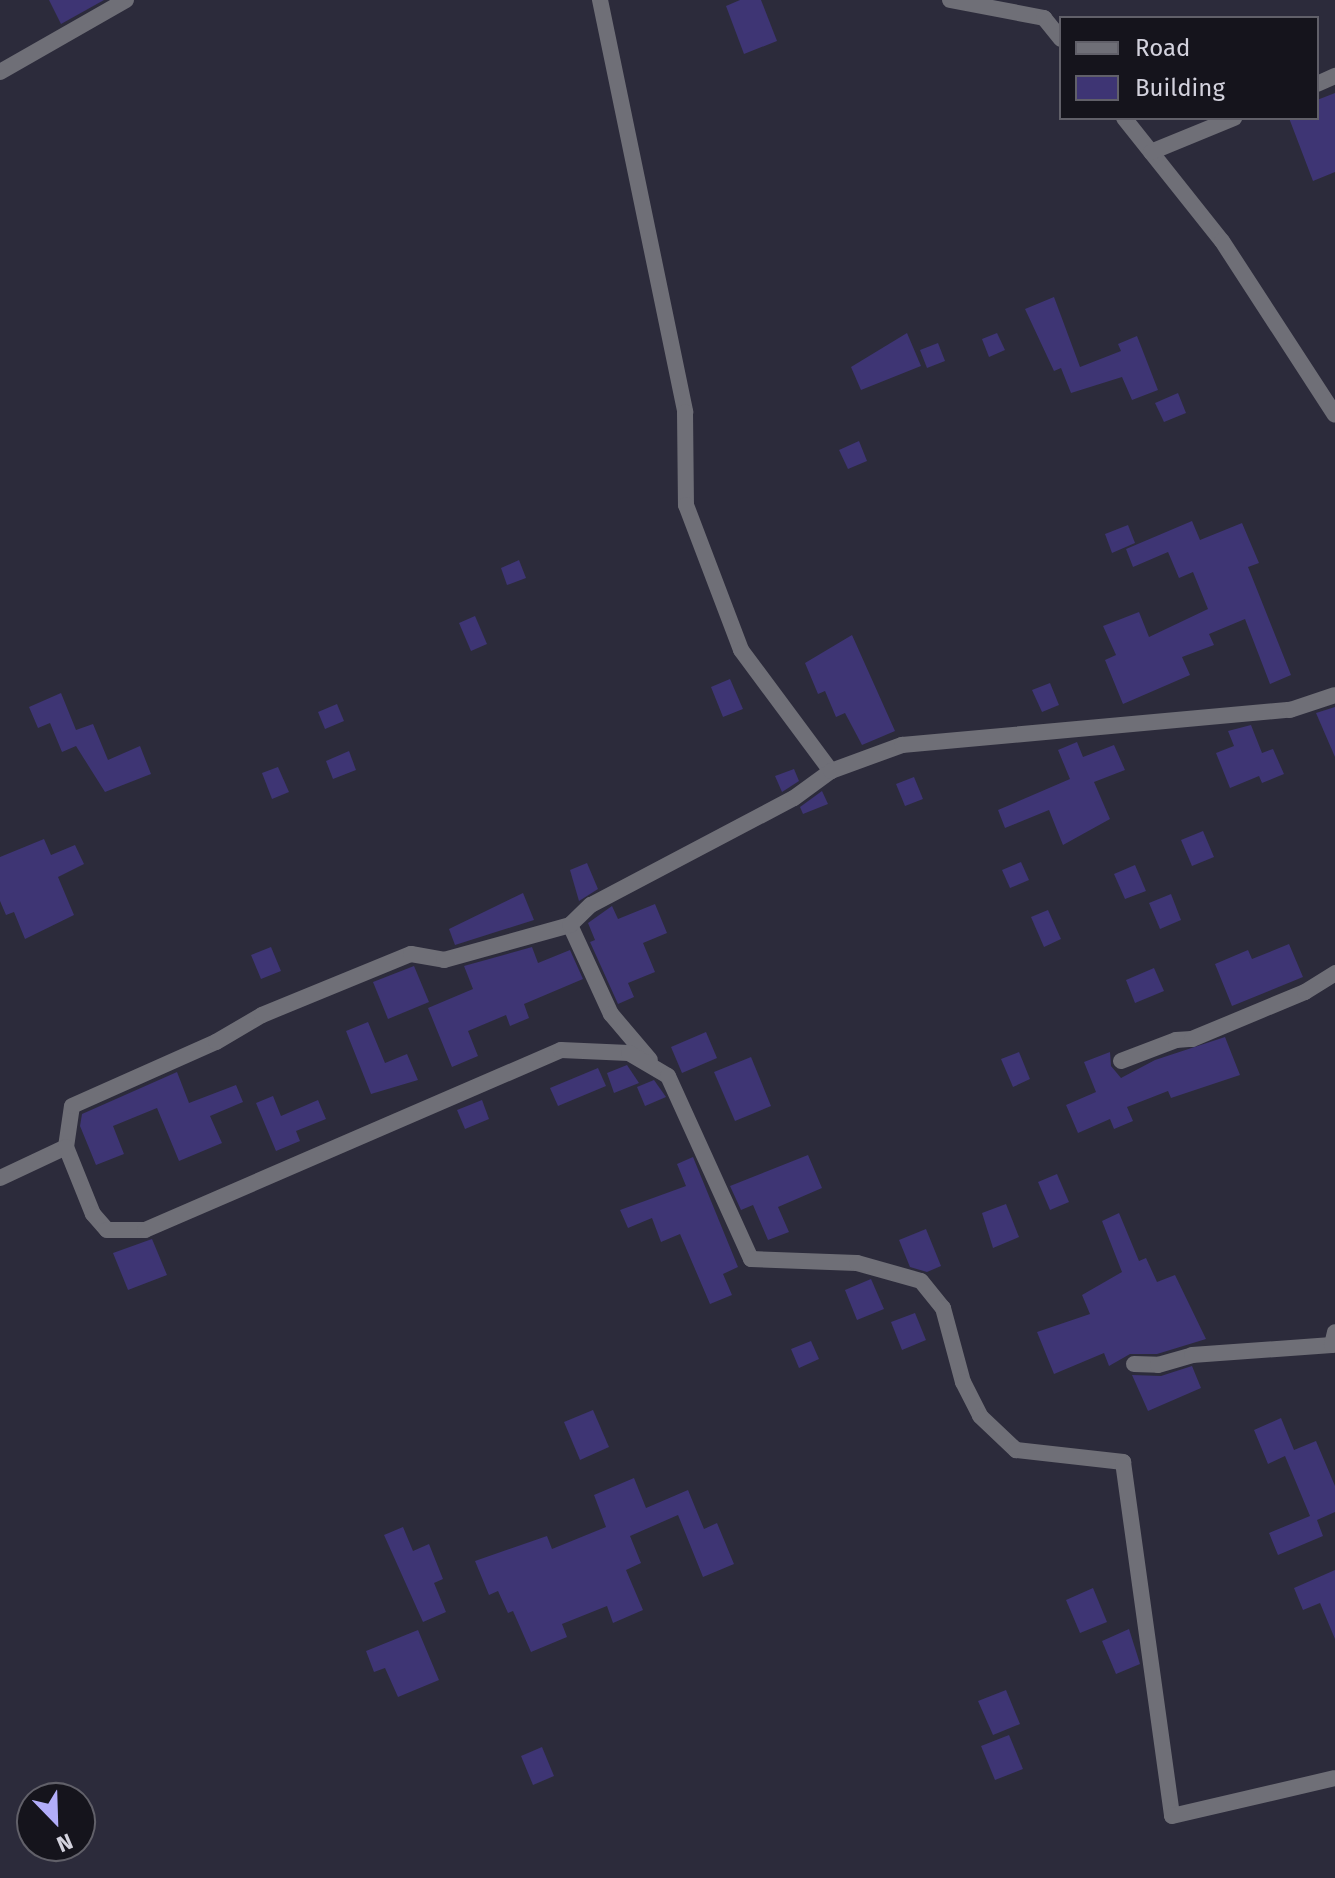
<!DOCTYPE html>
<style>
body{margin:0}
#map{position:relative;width:1335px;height:1878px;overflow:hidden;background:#2c2b3b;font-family:"Fira Sans",sans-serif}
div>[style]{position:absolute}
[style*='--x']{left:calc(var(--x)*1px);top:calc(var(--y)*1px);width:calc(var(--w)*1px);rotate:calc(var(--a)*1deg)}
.building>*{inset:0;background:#3e3574}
.street>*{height:16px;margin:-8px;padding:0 8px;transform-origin:8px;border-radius:8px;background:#6f6f77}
span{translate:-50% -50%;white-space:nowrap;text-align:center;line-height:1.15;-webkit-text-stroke:8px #15141c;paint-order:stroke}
.legend{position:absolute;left:1059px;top:16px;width:260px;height:104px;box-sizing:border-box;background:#15141c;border:2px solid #616069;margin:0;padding:10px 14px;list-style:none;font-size:24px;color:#d3d2dd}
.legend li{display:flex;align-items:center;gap:16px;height:40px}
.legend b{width:40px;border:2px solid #616069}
.north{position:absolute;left:16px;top:1782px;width:80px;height:80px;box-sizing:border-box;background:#15141c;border:2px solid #616069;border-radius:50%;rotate:157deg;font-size:22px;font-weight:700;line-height:32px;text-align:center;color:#d3d2dd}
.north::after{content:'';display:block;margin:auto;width:28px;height:36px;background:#b2adf9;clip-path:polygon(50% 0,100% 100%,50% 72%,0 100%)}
</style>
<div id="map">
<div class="building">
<i style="clip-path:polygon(49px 0,104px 0,61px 24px)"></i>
<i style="clip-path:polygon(740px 0,761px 0,777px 41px,744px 54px,726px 6px)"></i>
<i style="clip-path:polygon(1335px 93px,1335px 172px,1313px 181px,1289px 118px,1317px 118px,1317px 100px)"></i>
<i style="clip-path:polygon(1054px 297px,1080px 367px,1121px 351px,1118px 344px,1137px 336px,1158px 390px,1132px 400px,1122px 377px,1071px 393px,1061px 368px,1054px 371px,1025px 309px)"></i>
<i style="clip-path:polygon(907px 333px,921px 366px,861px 390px,851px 367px)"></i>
<i style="clip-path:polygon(997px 333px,1005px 350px,989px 357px,982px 339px)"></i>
<i style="clip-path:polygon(938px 343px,945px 361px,927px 368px,920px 350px)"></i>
<i style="clip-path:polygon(1178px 393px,1186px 413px,1164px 422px,1155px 403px)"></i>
<i style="clip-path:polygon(859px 441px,867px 461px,848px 469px,839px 450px)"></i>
<i style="clip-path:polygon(1192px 521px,1200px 540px,1242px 523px,1259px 563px,1248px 567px,1291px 675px,1270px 684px,1245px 619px,1209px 634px,1214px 645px,1182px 657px,1190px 675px,1123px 704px,1105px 660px,1116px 655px,1103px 626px,1139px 612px,1149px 637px,1208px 609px,1193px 572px,1179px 578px,1168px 552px,1133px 567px,1126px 549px)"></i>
<i style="clip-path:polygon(1128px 525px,1135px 543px,1112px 553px,1105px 534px)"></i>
<i style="clip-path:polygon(519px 560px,526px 578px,507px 585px,501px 568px)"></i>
<i style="clip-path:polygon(475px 616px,487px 644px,471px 651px,459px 623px)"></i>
<i style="clip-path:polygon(852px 635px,895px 731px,862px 745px,845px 713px,836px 717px,825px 691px,818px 694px,805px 663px)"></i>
<i style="clip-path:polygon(730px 679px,743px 709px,723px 717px,711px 687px)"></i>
<i style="clip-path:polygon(1050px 683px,1059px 705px,1042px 712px,1032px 690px)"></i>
<i style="clip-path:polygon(61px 693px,76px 730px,93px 724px,108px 760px,140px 746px,151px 774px,105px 792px,76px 746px,62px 752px,50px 723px,38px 728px,29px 707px)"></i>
<i style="clip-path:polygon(337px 704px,344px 721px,325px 729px,318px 712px)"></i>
<i style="clip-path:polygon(1335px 707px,1335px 757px,1316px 713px)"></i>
<i style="clip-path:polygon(1251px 725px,1262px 753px,1273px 749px,1284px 774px,1262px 783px,1259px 776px,1230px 788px,1216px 753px,1234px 746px,1228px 731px)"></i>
<i style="clip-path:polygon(1077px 742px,1083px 757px,1114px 745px,1125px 770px,1094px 782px,1110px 819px,1063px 845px,1049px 810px,1005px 828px,998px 810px,1070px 779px,1058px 750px)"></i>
<i style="clip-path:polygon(349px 751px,356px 770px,333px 779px,326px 761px)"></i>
<i style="clip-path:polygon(278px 767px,289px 792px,272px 799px,262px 773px)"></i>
<i style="clip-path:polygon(794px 769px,799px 781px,782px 792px,775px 776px)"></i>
<i style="clip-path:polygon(914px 777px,923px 799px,905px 806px,896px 784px)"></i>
<i style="clip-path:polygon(822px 791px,828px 804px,803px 814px,800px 807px)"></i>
<i style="clip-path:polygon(1203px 831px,1214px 857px,1192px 866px,1181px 840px)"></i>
<i style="clip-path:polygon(44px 839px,51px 855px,75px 845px,84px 864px,58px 877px,74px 915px,25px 939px,14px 912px,6px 915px,0 901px,0 857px)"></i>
<i style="clip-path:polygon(1021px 862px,1029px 880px,1010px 888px,1002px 870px)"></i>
<i style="clip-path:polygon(587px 863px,598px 889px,579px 901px,570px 870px)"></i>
<i style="clip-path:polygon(1135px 865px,1146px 891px,1125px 899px,1114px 874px)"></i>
<i style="clip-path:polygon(523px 893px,534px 920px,455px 945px,449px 929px)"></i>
<i style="clip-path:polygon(1171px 894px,1181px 920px,1160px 929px,1149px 903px)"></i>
<i style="clip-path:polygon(655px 904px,667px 933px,643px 943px,655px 972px,628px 983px,634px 997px,618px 1004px,590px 942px,595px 940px,588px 923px,612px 906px,618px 919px)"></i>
<i style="clip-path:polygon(1048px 910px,1061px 939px,1044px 947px,1031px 917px)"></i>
<i style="clip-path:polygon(1289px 944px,1303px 977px,1232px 1006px,1215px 964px,1248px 950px,1252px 959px)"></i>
<i style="clip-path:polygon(271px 947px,281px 971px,261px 979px,251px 955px)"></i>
<i style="clip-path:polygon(532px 947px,538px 963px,570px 950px,583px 979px,524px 1004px,529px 1018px,510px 1026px,506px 1015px,468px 1031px,478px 1056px,452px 1067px,428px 1008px,473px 989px,464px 966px)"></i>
<i style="clip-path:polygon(414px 966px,429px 1002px,388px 1019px,373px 982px)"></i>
<i style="clip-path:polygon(1154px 968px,1164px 991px,1135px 1003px,1126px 980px)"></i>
<i style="clip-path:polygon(368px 1022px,385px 1063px,407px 1054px,418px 1080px,371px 1094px,346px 1031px)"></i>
<i style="clip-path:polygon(706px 1032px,717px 1058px,682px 1073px,671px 1047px)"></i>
<i style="clip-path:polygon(1225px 1037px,1240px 1075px,1171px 1098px,1168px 1091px,1127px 1107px,1133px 1121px,1114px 1129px,1110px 1119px,1078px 1133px,1066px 1105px,1096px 1092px,1084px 1062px,1110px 1052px,1111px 1066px,1121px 1078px,1155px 1060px)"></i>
<i style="clip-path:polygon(1019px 1052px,1030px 1079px,1013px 1087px,1001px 1059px)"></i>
<i style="clip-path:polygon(751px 1057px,771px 1106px,735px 1121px,714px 1072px)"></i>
<i style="clip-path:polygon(627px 1065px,639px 1083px,614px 1093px,607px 1073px)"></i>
<i style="clip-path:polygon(598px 1068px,606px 1086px,558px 1106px,550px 1088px)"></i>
<i style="clip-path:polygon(177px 1072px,189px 1103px,236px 1085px,243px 1102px,210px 1116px,222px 1143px,179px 1161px,157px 1108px,113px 1126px,124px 1154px,96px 1165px,80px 1126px,82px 1114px)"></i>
<i style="clip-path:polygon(654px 1080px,666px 1097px,645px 1106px,637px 1087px)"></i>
<i style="clip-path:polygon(273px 1096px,281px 1116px,318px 1100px,326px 1119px,296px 1131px,300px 1141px,276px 1151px,256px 1103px)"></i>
<i style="clip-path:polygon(482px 1100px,489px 1119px,465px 1129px,457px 1110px)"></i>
<i style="clip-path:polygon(808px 1155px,822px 1188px,778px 1207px,789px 1232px,768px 1240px,753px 1205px,741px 1210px,730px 1186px)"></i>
<i style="clip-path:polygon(693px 1157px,738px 1267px,723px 1274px,732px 1295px,710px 1304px,680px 1234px,661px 1242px,652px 1218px,628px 1228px,620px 1210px,686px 1186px,677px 1164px)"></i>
<i style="clip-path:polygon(1057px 1174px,1069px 1202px,1050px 1210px,1038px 1182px)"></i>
<i style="clip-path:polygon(1006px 1204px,1019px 1237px,993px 1248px,982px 1213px)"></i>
<i style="clip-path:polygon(1119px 1213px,1139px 1261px,1146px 1258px,1157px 1282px,1175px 1275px,1206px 1339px,1157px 1354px,1130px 1354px,1109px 1366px,1104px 1353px,1054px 1374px,1037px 1332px,1090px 1314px,1082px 1295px,1122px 1272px,1102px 1221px)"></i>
<i style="clip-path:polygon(926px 1229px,941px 1266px,927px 1272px,910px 1267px,899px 1240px)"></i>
<i style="clip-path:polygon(152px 1239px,167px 1275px,128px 1290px,113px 1253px)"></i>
<i style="clip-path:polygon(871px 1279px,884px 1309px,857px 1320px,845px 1290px)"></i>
<i style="clip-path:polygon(915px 1313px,926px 1340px,902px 1350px,891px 1322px)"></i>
<i style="clip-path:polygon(811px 1341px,819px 1359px,799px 1368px,791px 1349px)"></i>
<i style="clip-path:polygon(1192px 1366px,1201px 1388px,1148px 1411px,1132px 1375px,1161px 1376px)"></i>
<i style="clip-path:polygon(593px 1410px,609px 1447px,580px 1460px,564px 1422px)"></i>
<i style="clip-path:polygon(1281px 1418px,1294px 1450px,1316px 1441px,1335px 1486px,1335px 1512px,1317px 1520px,1323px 1536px,1278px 1555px,1269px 1533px,1310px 1516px,1285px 1456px,1268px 1464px,1254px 1430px)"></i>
<i style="clip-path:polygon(634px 1478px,646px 1508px,688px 1490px,704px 1529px,717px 1523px,734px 1564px,703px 1577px,678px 1515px,630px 1536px,641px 1563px,626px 1570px,643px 1610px,613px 1623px,607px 1606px,562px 1624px,567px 1637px,531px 1652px,513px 1611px,508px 1613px,498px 1591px,489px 1595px,475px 1561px,547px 1536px,552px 1549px,606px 1527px,594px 1495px)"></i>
<i style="clip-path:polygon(403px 1527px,413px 1551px,429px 1544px,443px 1579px,434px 1583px,446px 1612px,423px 1622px,384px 1535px)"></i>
<i style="clip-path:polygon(1335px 1570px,1335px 1639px,1320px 1603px,1303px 1610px,1294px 1588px)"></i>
<i style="clip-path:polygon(1093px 1588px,1107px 1622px,1080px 1633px,1066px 1600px)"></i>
<i style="clip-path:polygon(1129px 1629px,1140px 1664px,1116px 1674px,1102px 1641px)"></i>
<i style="clip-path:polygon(418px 1630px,439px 1680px,398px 1697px,385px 1668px,374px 1672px,366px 1651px)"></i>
<i style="clip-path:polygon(1006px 1690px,1020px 1724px,993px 1735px,978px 1701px)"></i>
<i style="clip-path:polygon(1009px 1735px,1023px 1769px,995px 1780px,981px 1746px)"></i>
<i style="clip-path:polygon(542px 1747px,554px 1776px,533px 1785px,521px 1756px)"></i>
</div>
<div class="street">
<i style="--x:600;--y:0;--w:421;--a:78.3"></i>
<i style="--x:685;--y:412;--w:93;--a:89.4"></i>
<i style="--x:686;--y:505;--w:155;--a:69.2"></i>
<i style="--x:741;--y:650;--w:151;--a:53.4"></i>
<i style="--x:950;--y:0;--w:96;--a:10.8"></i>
<i style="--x:1044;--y:18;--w:27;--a:51"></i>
<i style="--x:0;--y:72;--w:145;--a:-29.7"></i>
<i style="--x:1317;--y:84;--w:20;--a:-24"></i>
<i style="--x:1124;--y:118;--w:157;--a:51.5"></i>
<i style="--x:1222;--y:241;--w:207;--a:57"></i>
<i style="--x:1151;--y:152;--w:90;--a:-22.3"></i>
<i style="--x:570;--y:925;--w:98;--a:65.3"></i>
<i style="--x:611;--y:1014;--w:60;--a:49.7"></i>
<i style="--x:1121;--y:1061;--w:59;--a:-20.9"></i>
<i style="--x:1176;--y:1040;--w:16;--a:-4"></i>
<i style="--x:1192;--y:1039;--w:122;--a:-22.6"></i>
<i style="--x:1305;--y:992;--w:36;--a:-32"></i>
<i style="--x:66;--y:1147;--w:41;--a:-81.7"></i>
<i style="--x:72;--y:1106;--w:158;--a:-24"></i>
<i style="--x:216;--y:1042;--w:53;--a:-30.4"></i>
<i style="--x:262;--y:1015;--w:161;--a:-22.3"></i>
<i style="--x:411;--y:954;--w:34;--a:10"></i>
<i style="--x:444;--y:960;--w:131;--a:-15.5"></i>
<i style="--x:570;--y:925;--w:29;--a:-44"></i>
<i style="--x:591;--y:905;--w:229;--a:-27.8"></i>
<i style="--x:794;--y:798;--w:46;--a:-36.1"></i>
<i style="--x:831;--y:771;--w:76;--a:-20.1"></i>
<i style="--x:902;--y:745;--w:390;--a:-5.2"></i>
<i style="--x:1290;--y:710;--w:47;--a:-18.4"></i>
<i style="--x:0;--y:1178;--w:73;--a:-25.2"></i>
<i style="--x:66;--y:1147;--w:72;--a:68.1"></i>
<i style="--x:93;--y:1214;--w:21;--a:49"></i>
<i style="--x:107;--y:1230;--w:38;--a:0"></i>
<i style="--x:145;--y:1230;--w:453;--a:-23.4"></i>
<i style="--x:561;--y:1050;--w:68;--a:2.5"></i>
<i style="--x:629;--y:1053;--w:45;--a:30.5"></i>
<i style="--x:668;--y:1076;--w:201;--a:65.6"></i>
<i style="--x:751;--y:1259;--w:106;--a:2.2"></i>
<i style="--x:857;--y:1263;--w:66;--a:15.7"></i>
<i style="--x:921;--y:1281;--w:35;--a:51"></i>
<i style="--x:943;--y:1308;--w:77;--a:74.9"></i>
<i style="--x:963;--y:1382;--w:38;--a:63"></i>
<i style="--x:980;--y:1416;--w:50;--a:43.4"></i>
<i style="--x:1016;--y:1450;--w:108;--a:6.4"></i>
<i style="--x:1123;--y:1462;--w:357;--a:82.1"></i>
<i style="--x:1172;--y:1816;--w:167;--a:-13.1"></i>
<i style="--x:1134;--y:1364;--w:24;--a:2"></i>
<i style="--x:1158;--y:1365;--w:35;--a:-16"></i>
<i style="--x:1192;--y:1355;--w:140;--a:-4.1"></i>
<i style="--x:1332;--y:1345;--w:13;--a:-77"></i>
</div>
<ul class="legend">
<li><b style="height:10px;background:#6f6f77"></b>Road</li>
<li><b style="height:22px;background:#3e3574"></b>Building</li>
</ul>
<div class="north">N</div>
</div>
